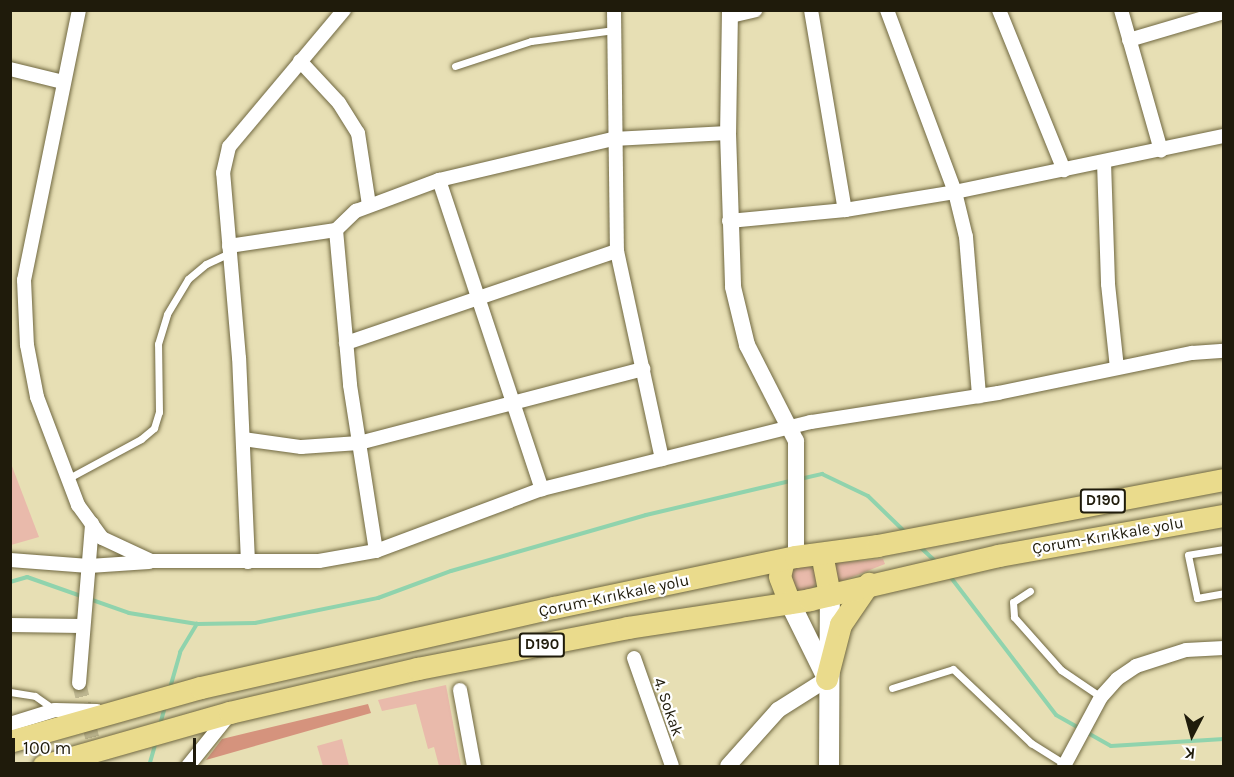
<!DOCTYPE html>
<meta charset="utf-8">
<style>
body{margin:0}
#map{position:relative;width:1234px;height:777px;overflow:hidden;background:#e7dfb4;font-family:Karla,sans-serif}
div>[style]{position:absolute}
[style*='--x']{left:calc(var(--x)*1px);top:calc(var(--y)*1px);width:calc(var(--w)*1px);rotate:calc(var(--a)*1deg)}
.green>*{inset:0;background:#e9baab}
.round{border-radius:50%}
.forest>*{inset:0;background:#d5937d}
.stream>*{height:4px;margin:-2px;padding:0 2px;transform-origin:2px;border-radius:2px;background:#90d3ad}
.minor-tunnel>*{height:14px;margin-top:-7px;transform-origin:0;background:repeating-linear-gradient(90deg,#bfb892 0 14px,transparent 0 21px)}
.roads{filter:drop-shadow(0 0 2px #706841) drop-shadow(0 0 2px #706841)}
.service>*{height:7px;margin:-3.5px;padding:0 3.5px;transform-origin:3.5px;border-radius:3.5px;background:#fff}
.minor>*{height:14px;margin:-7px;padding:0 7px;transform-origin:7px;border-radius:7px;background:#fff}
.tertiary>*{height:16px;margin:-8px;padding:0 8px;transform-origin:8px;border-radius:8px;background:#fff}
.secondary>*{height:20px;margin:-10px;padding:0 10px;transform-origin:10px;border-radius:10px;background:#fff}
.trunk>*{height:22px;margin:-11px;padding:0 11px;transform-origin:11px;border-radius:11px;background:#eadb8c}
span{translate:-50% -50%;white-space:nowrap;text-align:center;line-height:1.15;-webkit-text-stroke:4.5px #fff;paint-order:stroke}
.shield-label span{padding:2px 4px;background:#fff;border:2px solid;border-radius:4px;-webkit-text-stroke-width:0}
.shield-label{font-size:15px;color:#1f1b0b;font-weight:700}
.street-label{font-size:16px;color:#1f1b0b}
.frame{position:absolute;inset:0;border:12px solid #1f1b0b;pointer-events:none}
.north{position:absolute;left:1162px;top:705px;width:60px;height:60px;-webkit-text-stroke:4px #fff;paint-order:stroke;rotate:186deg;font-size:16px;font-weight:700;line-height:24px;text-align:center;color:#1f1b0b}
.north::after{content:'';display:block;margin:auto;width:21px;height:27px;background:#1f1b0b;clip-path:polygon(50% 0,100% 100%,50% 72%,0 100%)}
.scale{position:absolute;left:12px;top:738px;width:184px;height:27px;box-sizing:border-box;border:3px solid #1f1b0b;border-top:0;padding-left:8px;font-size:18px;line-height:21px;white-space:nowrap;color:#1f1b0b;-webkit-text-stroke:4px #fff;paint-order:stroke}
</style>
<div id="map">
<div class="green">
<i style="clip-path:polygon(10px 461px,39px 537px,11px 545px,10px 545px)"></i>
<i style="clip-path:polygon(883px 559px,885px 564px,837px 583px,833px 563px)"></i>
<i class="round" style="left:791px;top:565px;width:26px;height:26px"></i>
<i style="clip-path:polygon(446px 685px,461px 766px,439px 766px,434px 747px,428px 749px,416px 704px,382px 711px,378px 700px)"></i>
<i style="clip-path:polygon(342px 739px,349px 766px,323px 766px,317px 746px)"></i>
</div>
<div class="forest">
<i style="clip-path:polygon(368px 704px,371px 713px,206px 760px,222px 739px)"></i>
</div>
<div class="stream">
<i style="--x:800;--y:479;--w:23;--a:-13"></i>
<i style="--x:822;--y:474;--w:51;--a:25.6"></i>
<i style="--x:868;--y:496;--w:52;--a:44.2"></i>
<i style="--x:919;--y:546;--w:25;--a:43"></i>
<i style="--x:949;--y:575;--w:176;--a:52.6"></i>
<i style="--x:1056;--y:715;--w:63;--a:29.4"></i>
<i style="--x:1111;--y:746;--w:113;--a:-3.5"></i>
<i style="--x:10;--y:582;--w:18;--a:-16"></i>
<i style="--x:27;--y:577;--w:108;--a:19.4"></i>
<i style="--x:129;--y:613;--w:69;--a:9.2"></i>
<i style="--x:197;--y:624;--w:58;--a:-1"></i>
<i style="--x:255;--y:623;--w:126;--a:-11.5"></i>
<i style="--x:378;--y:598;--w:78;--a:-20.3"></i>
<i style="--x:451;--y:571;--w:203;--a:-16"></i>
<i style="--x:646;--y:515;--w:148;--a:-13.3"></i>
<i style="--x:170;--y:688;--w:37;--a:-74"></i>
<i style="--x:180;--y:652;--w:33;--a:-59"></i>
<i style="--x:160;--y:725;--w:20;--a:-75"></i>
<i style="--x:149;--y:766;--w:26;--a:-74"></i>
</div>
<div class="minor-tunnel">
<i style="--x:79;--y:683;--w:85;--a:76.5"></i>
</div>
<div class="roads">
<div class="service">
<i style="--x:455;--y:66;--w:80;--a:-18.2"></i>
<i style="--x:531;--y:41;--w:84;--a:-7.5"></i>
<i style="--x:67;--y:479;--w:84;--a:-28.4"></i>
<i style="--x:141;--y:439;--w:17;--a:-40"></i>
<i style="--x:154;--y:428;--w:17;--a:-73"></i>
<i style="--x:159;--y:412;--w:68;--a:-90.8"></i>
<i style="--x:158;--y:344;--w:31;--a:-73"></i>
<i style="--x:167;--y:314;--w:41;--a:-59"></i>
<i style="--x:188;--y:279;--w:23;--a:-40"></i>
<i style="--x:206;--y:264;--w:26;--a:-25"></i>
<i style="--x:1224;--y:549;--w:36;--a:171"></i>
<i style="--x:1188;--y:555;--w:44;--a:78.2"></i>
<i style="--x:1197;--y:598;--w:27;--a:-10"></i>
<i style="--x:1030;--y:591;--w:20;--a:147"></i>
<i style="--x:1013;--y:602;--w:15;--a:86"></i>
<i style="--x:1014;--y:617;--w:71;--a:48.4"></i>
<i style="--x:1061;--y:670;--w:48;--a:34"></i>
<i style="--x:892;--y:688;--w:64;--a:-17.3"></i>
<i style="--x:953;--y:669;--w:108;--a:43.5"></i>
<i style="--x:1031;--y:743;--w:40;--a:32"></i>
<i style="--x:10;--y:692;--w:25;--a:9"></i>
<i style="--x:35;--y:696;--w:24;--a:35"></i>
</div>
<div class="minor">
<i style="--x:79;--y:10;--w:276;--a:101.5"></i>
<i style="--x:24;--y:280;--w:65;--a:87.4"></i>
<i style="--x:27;--y:345;--w:53;--a:79.1"></i>
<i style="--x:37;--y:397;--w:116;--a:69.2"></i>
<i style="--x:78;--y:505;--w:41;--a:54"></i>
<i style="--x:102;--y:538;--w:54;--a:25.1"></i>
<i style="--x:151;--y:561;--w:168;--a:0"></i>
<i style="--x:319;--y:561;--w:58;--a:-10"></i>
<i style="--x:376;--y:551;--w:177;--a:-20.5"></i>
<i style="--x:542;--y:489;--w:277;--a:-14"></i>
<i style="--x:811;--y:422;--w:189;--a:-8.8"></i>
<i style="--x:998;--y:393;--w:198;--a:-11.7"></i>
<i style="--x:1192;--y:353;--w:32;--a:-4"></i>
<i style="--x:614;--y:10;--w:241;--a:89.3"></i>
<i style="--x:617;--y:251;--w:213;--a:77.8"></i>
<i style="--x:811;--y:10;--w:203;--a:80.4"></i>
<i style="--x:887;--y:10;--w:194;--a:69.5"></i>
<i style="--x:955;--y:192;--w:46;--a:76.3"></i>
<i style="--x:966;--y:237;--w:160;--a:85.3"></i>
<i style="--x:999;--y:10;--w:173;--a:67.9"></i>
<i style="--x:1121;--y:10;--w:146;--a:74.1"></i>
<i style="--x:730;--y:16;--w:26;--a:-13"></i>
<i style="--x:1129;--y:40;--w:99;--a:-16.4"></i>
<i style="--x:300;--y:61;--w:57;--a:47.1"></i>
<i style="--x:339;--y:103;--w:36;--a:58"></i>
<i style="--x:358;--y:133;--w:73;--a:81.3"></i>
<i style="--x:10;--y:69;--w:55;--a:13.8"></i>
<i style="--x:1104;--y:162;--w:122;--a:88.1"></i>
<i style="--x:1108;--y:284;--w:84;--a:83.9"></i>
<i style="--x:439;--y:180;--w:326;--a:71.6"></i>
<i style="--x:729;--y:221;--w:117;--a:-5.4"></i>
<i style="--x:845;--y:210;--w:111;--a:-9.3"></i>
<i style="--x:955;--y:192;--w:275;--a:-11.8"></i>
<i style="--x:336;--y:230;--w:156;--a:84.8"></i>
<i style="--x:350;--y:385;--w:168;--a:81.1"></i>
<i style="--x:229;--y:246;--w:108;--a:-8.5"></i>
<i style="--x:336;--y:230;--w:28;--a:-44"></i>
<i style="--x:356;--y:211;--w:89;--a:-20.5"></i>
<i style="--x:439;--y:180;--w:179;--a:-13.3"></i>
<i style="--x:613;--y:139;--w:115;--a:-3"></i>
<i style="--x:346;--y:343;--w:286;--a:-18.8"></i>
<i style="--x:243;--y:439;--w:59;--a:7.9"></i>
<i style="--x:301;--y:447;--w:58;--a:-3.9"></i>
<i style="--x:359;--y:443;--w:294;--a:-14.6"></i>
<i style="--x:10;--y:560;--w:79;--a:4.3"></i>
<i style="--x:89;--y:566;--w:60;--a:-3.8"></i>
<i style="--x:248;--y:562;--w:204;--a:-92.5"></i>
<i style="--x:239;--y:358;--w:186;--a:-94.9"></i>
<i style="--x:223;--y:173;--w:27;--a:-77"></i>
<i style="--x:229;--y:147;--w:179;--a:-50"></i>
<i style="--x:10;--y:625;--w:72;--a:0.8"></i>
<i style="--x:634;--y:658;--w:114;--a:70.6"></i>
<i style="--x:79;--y:683;--w:160;--a:-85.3"></i>
<i style="--x:460;--y:690;--w:77;--a:79.6"></i>
<i style="--x:10;--y:724;--w:47;--a:-17.3"></i>
<i style="--x:55;--y:710;--w:42;--a:1.4"></i>
<i style="--x:188;--y:766;--w:65;--a:-51.2"></i>
<i style="--x:1064;--y:766;--w:78;--a:-61.8"></i>
<i style="--x:1101;--y:697;--w:24;--a:-48"></i>
<i style="--x:1117;--y:679;--w:23;--a:-34"></i>
<i style="--x:1136;--y:666;--w:52;--a:-17.7"></i>
<i style="--x:1186;--y:650;--w:38;--a:-3"></i>
</div>
<div class="tertiary">
<i style="--x:730;--y:10;--w:123;--a:90.9"></i>
<i style="--x:728;--y:133;--w:154;--a:88.1"></i>
<i style="--x:733;--y:287;--w:60;--a:76.4"></i>
<i style="--x:747;--y:345;--w:108;--a:63"></i>
<i style="--x:796;--y:441;--w:116;--a:90"></i>
<i style="--x:728;--y:766;--w:75;--a:-48.2"></i>
<i style="--x:778;--y:710;--w:58;--a:-32.3"></i>
</div>
<div class="secondary">
<i style="--x:790;--y:603;--w:81;--a:63.7"></i>
<i style="--x:829;--y:766;--w:171;--a:-89.7"></i>
</div>
<div class="trunk">
<i style="--x:822;--y:554;--w:42;--a:79"></i>
<i style="--x:784;--y:560;--w:17;--a:103"></i>
<i style="--x:780;--y:577;--w:28;--a:69"></i>
<i style="--x:827;--y:679;--w:56;--a:-75.5"></i>
<i style="--x:841;--y:625;--w:50;--a:-55.7"></i>
<i style="--x:10;--y:742;--w:198;--a:-15.8"></i>
<i style="--x:201;--y:688;--w:362;--a:-12.8"></i>
<i style="--x:554;--y:608;--w:247;--a:-11.9"></i>
<i style="--x:796;--y:557;--w:83;--a:-7.6"></i>
<i style="--x:878;--y:546;--w:352;--a:-10.8"></i>
<i style="--x:44;--y:766;--w:193;--a:-15.9"></i>
<i style="--x:230;--y:713;--w:193;--a:-13.2"></i>
<i style="--x:418;--y:669;--w:214;--a:-11"></i>
<i style="--x:628;--y:628;--w:184;--a:-8.7"></i>
<i style="--x:810;--y:600;--w:194;--a:-13.1"></i>
<i style="--x:999;--y:556;--w:229;--a:-10.1"></i>
</div>
</div>
<div class="shield-label">
<span style="left:1103px;top:501px">D190</span>
<span style="left:542px;top:645px">D190</span>
</div>
<div class="street-label">
<span style="left:1108px;top:536px;rotate:-10deg">Çorum-Kırıkkale yolu</span>
<span style="left:614px;top:596px;rotate:-12deg">Çorum-Kırıkkale yolu</span>
<span style="left:668px;top:707px;rotate:71deg">4. Sokak</span>
</div>
<div class="frame"></div>
<div class="north">K</div>
<div class="scale">100 m</div>
</div>
